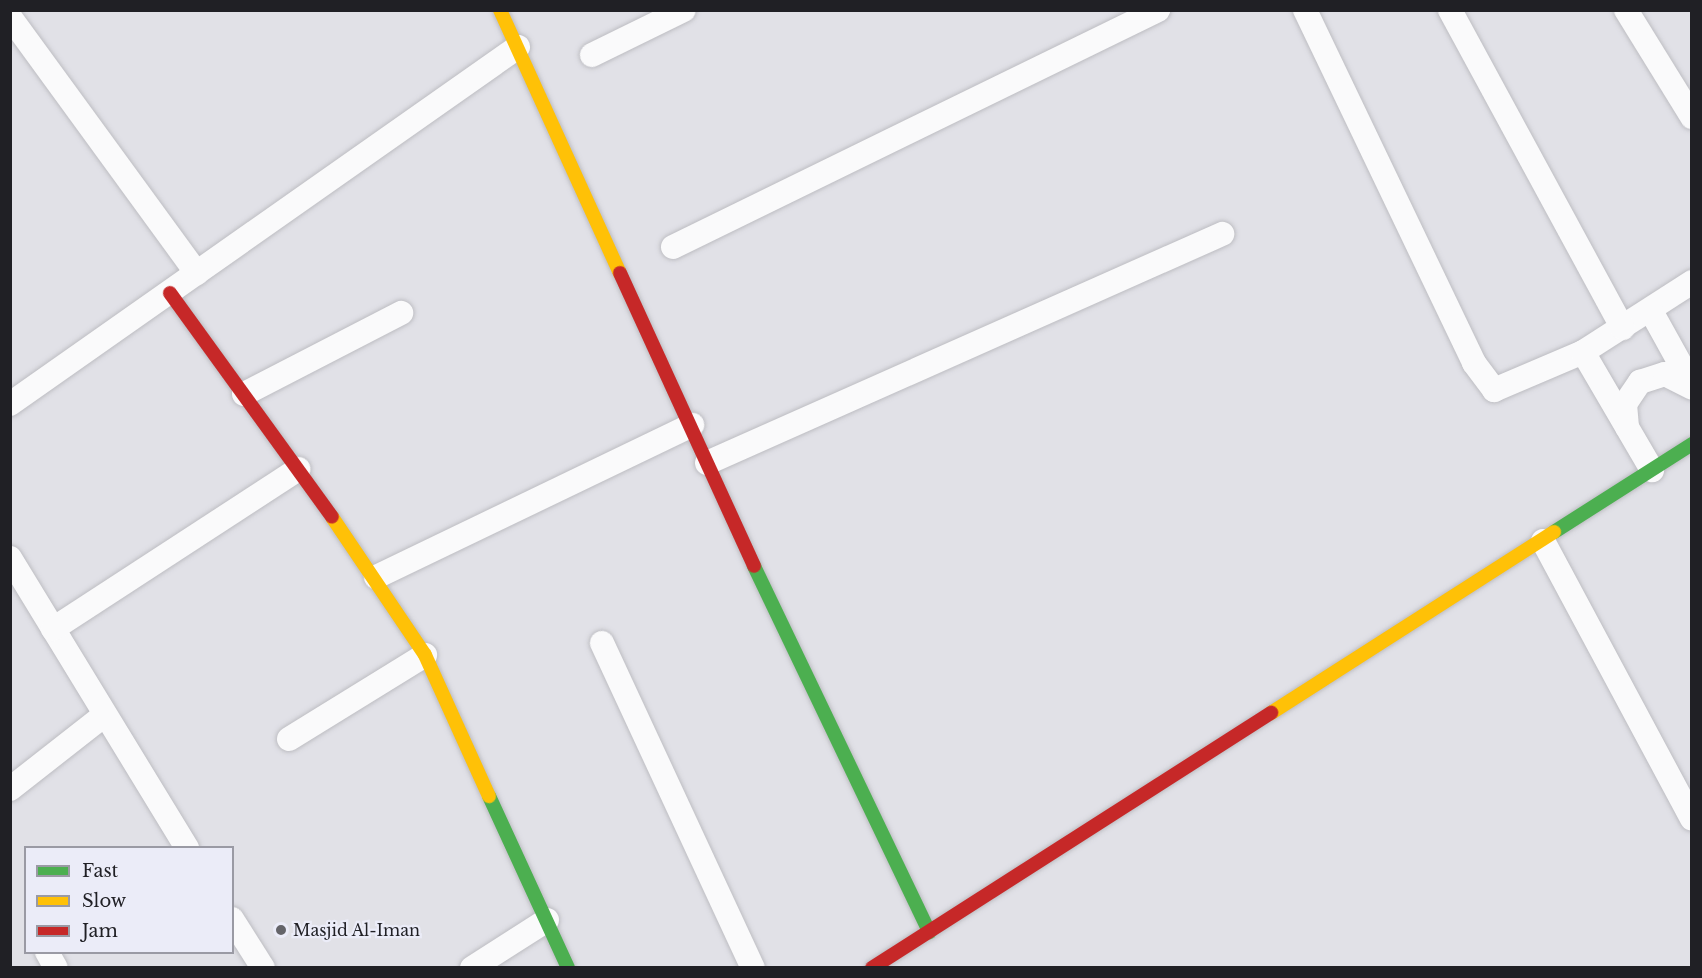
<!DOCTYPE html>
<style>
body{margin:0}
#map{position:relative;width:1702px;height:978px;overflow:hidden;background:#e1e1e7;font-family:"Libre Baskerville",serif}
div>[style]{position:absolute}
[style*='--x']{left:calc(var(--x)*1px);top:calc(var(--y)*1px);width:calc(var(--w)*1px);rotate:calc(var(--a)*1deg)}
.roads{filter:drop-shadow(0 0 2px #bdbdc2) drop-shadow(0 0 2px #bdbdc2)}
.street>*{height:24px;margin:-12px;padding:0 12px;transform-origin:12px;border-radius:12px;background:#fafafb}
.fast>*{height:14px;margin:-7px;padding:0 7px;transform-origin:7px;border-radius:7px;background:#4caf50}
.slow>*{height:14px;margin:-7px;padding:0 7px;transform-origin:7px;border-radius:7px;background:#ffc107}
.jam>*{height:14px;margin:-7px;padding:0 7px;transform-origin:7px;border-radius:7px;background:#c62828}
.dots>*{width:16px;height:16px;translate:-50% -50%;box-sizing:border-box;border:3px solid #ebecf8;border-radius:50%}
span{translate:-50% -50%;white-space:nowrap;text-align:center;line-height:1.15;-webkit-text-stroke:4.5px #ebecf8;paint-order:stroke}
.poi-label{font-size:16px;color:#202025}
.left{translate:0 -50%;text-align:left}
.frame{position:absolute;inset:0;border:12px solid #202025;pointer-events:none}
.legend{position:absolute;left:24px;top:846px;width:210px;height:108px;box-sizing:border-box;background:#ebecf8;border:2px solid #9a9aa4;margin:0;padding:8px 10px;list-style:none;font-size:18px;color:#202025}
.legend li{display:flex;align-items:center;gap:12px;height:30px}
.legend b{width:30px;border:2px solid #9a9aa4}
</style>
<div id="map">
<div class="roads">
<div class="street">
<i style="--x:1305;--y:10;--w:391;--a:64.4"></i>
<i style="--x:1474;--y:363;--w:34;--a:53"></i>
<i style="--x:1494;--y:390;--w:97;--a:-23.1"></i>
<i style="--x:1583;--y:352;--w:130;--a:-32.7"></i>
<i style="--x:1450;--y:10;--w:362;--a:61.5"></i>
<i style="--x:1626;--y:10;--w:126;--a:58.3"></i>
<i style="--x:10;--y:17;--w:317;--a:53.9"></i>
<i style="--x:592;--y:55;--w:102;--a:-26.1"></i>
<i style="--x:673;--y:247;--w:540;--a:-26.04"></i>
<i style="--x:1651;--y:311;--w:85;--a:61"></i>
<i style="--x:1583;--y:352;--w:137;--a:59.7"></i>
<i style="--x:244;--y:394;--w:177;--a:-27.3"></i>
<i style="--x:10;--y:404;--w:621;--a:-35.1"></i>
<i style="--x:1627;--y:427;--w:23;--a:-95"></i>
<i style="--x:1625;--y:404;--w:27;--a:-56"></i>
<i style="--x:1640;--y:382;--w:26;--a:-18"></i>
<i style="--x:1665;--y:374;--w:30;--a:27"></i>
<i style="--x:707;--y:463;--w:564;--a:-23.97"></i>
<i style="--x:1543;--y:541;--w:315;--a:61.8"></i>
<i style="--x:10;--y:558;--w:340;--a:58.6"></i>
<i style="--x:376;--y:577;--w:351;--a:-25.7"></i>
<i style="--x:53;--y:629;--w:293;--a:-33.1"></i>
<i style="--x:602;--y:643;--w:358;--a:65.1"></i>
<i style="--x:289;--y:739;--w:160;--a:-31.7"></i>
<i style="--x:10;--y:789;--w:118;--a:-38.1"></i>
<i style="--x:232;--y:919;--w:58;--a:57.7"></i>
<i style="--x:47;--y:952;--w:18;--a:61"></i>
<i style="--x:472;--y:968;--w:89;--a:-32.6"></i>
</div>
<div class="fast">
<i style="--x:1554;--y:532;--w:164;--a:-32.5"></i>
<i style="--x:754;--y:566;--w:406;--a:64.4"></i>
<i style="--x:489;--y:796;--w:189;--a:65.3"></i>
</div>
<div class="slow">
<i style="--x:500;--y:10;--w:289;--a:65.5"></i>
<i style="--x:332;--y:517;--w:166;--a:56"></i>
<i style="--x:425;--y:655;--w:155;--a:65.6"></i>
<i style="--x:1271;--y:713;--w:336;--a:-32.6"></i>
</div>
<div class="jam">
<i style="--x:620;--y:273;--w:322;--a:65.4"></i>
<i style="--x:170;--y:293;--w:276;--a:54.1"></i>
<i style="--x:872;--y:968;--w:474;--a:-32.6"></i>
</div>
</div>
<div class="dots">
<i style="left:281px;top:930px;background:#646469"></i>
</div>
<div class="poi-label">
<span class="left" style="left:293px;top:930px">Masjid Al-Iman</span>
</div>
<div class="frame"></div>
<ul class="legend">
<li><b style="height:8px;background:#4caf50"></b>Fast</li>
<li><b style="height:8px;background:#ffc107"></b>Slow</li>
<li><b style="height:8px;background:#c62828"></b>Jam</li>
</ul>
</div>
